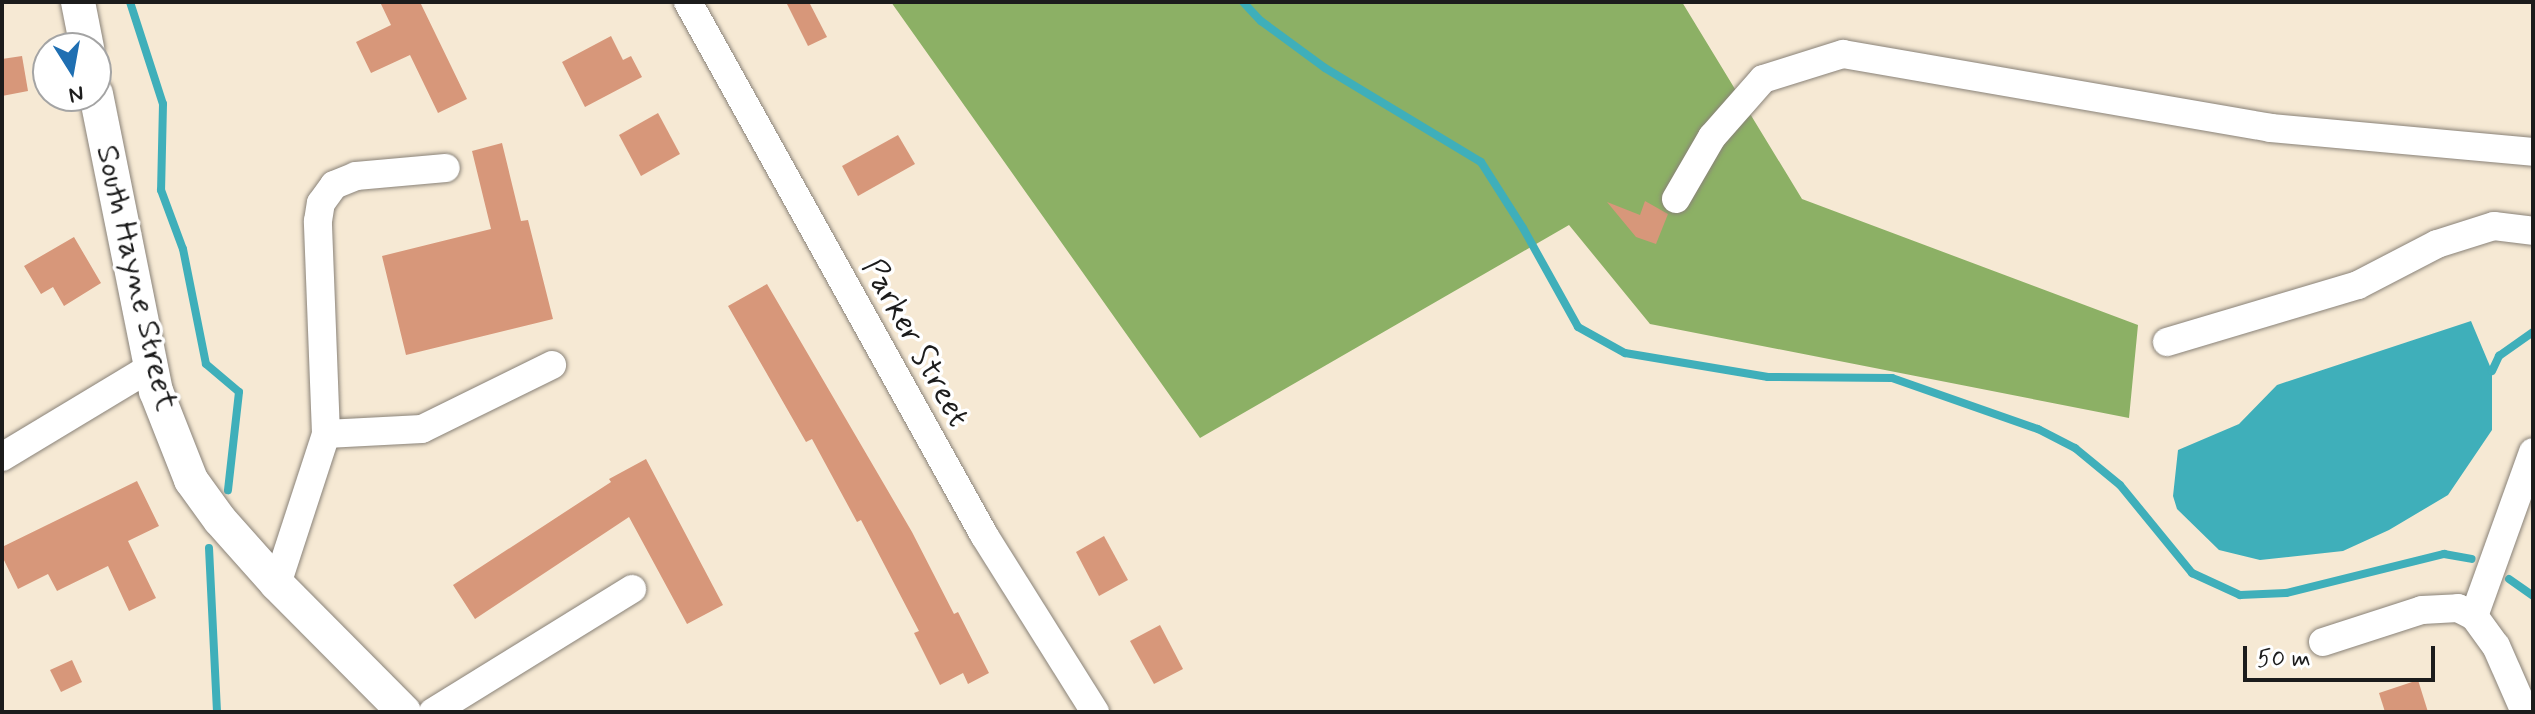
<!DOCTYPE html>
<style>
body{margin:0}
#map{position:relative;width:2535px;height:714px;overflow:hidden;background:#f6e9d4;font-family:Mynerve,sans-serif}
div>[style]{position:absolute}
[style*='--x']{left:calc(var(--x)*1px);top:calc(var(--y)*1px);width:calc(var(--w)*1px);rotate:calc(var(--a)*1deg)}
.forest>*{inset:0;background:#8cb065}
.water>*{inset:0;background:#3fafba}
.stream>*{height:8px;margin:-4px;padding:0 4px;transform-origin:4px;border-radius:4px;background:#3fafba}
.building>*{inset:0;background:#d7977a}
.roads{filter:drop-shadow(0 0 2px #898278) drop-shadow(0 0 2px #898278)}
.minor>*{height:28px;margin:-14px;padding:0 14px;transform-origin:14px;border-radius:14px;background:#fff}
.major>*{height:34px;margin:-17px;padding:0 17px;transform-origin:17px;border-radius:17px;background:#fff}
span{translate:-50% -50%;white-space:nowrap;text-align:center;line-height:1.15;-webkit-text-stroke:7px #fff;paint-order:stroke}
.street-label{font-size:32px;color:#1c1c1c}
.frame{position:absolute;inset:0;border:4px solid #1c1c1c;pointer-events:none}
.north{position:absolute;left:32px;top:32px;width:80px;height:80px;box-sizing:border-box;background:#fff;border:2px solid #a4a4a4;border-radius:50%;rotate:169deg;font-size:22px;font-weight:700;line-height:32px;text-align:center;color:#1c1c1c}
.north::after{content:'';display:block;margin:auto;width:28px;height:36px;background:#1f6fb2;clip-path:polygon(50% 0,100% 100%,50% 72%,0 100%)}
.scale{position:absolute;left:2243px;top:646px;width:192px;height:36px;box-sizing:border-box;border:4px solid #1c1c1c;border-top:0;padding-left:10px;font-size:24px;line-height:28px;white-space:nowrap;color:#1c1c1c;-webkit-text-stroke:6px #fff;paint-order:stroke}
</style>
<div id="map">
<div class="forest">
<i style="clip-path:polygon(891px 2px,1682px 2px,1802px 199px,2138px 325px,2129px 418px,1650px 324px,1569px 225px,1200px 438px)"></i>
</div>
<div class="water">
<i style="clip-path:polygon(2471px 321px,2492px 371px,2492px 430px,2448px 495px,2389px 530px,2343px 551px,2260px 560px,2219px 550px,2177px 509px,2173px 496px,2178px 450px,2239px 424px,2277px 385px)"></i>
</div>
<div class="stream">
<i style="--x:130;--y:2;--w:107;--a:72.1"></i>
<i style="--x:163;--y:104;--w:86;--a:91.3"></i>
<i style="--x:161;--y:190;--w:63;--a:69.6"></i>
<i style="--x:183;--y:249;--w:117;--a:78.7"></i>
<i style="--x:206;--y:364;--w:43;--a:40.3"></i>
<i style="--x:239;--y:392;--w:99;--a:96.4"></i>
<i style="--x:1243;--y:2;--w:26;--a:47"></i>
<i style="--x:1261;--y:21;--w:79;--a:36.3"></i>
<i style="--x:1325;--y:68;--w:182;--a:31.1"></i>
<i style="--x:1481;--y:162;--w:78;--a:57.5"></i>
<i style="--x:1523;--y:228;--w:113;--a:60.9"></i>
<i style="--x:1578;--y:327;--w:54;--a:29"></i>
<i style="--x:1625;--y:353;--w:145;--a:9.5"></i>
<i style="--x:1768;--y:377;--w:124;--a:0.5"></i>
<i style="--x:1892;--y:378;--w:155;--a:19.3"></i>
<i style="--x:2038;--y:429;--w:42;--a:27.2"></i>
<i style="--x:2075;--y:448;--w:58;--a:39.4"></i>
<i style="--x:2120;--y:485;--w:114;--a:50.7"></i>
<i style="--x:2192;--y:573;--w:53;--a:24.6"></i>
<i style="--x:2240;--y:595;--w:46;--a:-2.5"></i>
<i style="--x:2286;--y:593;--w:163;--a:-13.9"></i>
<i style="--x:2444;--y:554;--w:28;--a:10"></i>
<i style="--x:2492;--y:371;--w:17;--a:-65"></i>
<i style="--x:2499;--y:356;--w:42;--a:-35.2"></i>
<i style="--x:209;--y:548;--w:164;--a:87.2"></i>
<i style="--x:2509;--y:579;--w:29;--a:35"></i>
</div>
<div class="building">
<i style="clip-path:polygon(380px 2px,420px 2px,467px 99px,438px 113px,410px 55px,371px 73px,356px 42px,391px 25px)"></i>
<i style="clip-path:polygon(786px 2px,809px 2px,827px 37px,808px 46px)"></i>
<i style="clip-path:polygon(611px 36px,623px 60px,631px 56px,642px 77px,585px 107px,562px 62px)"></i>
<i style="clip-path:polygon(22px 56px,28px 91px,2px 96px,2px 59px)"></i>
<i style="clip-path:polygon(658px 113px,680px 154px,641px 176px,619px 135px)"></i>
<i style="clip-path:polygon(898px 135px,915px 164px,858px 196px,842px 166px)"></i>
<i style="clip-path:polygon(502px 143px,521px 221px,528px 220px,553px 319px,406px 355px,382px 256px,491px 229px,472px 151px)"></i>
<i style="clip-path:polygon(1645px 201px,1668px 214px,1656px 244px,1636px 237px,1607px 202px,1640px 215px)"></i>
<i style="clip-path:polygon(74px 237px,101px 283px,64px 306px,53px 287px,41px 294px,24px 266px)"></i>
<i style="clip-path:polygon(767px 284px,912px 532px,954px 614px,958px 612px,989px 673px,968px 684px,963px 673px,940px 685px,914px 633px,919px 631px,861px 520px,857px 522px,812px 439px,806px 442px,728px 306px)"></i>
<i style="clip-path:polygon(646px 459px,723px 605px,687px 624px,629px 517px,475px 619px,453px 585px,611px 482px,609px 479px)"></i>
<i style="clip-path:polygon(137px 481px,159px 526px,128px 541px,156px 598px,129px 611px,108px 566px,57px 591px,48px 574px,18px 589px,2px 556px,2px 547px)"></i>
<i style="clip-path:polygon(1104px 536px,1128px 580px,1099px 596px,1076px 552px)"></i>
<i style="clip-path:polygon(1160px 625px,1183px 669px,1154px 684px,1130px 641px)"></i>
<i style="clip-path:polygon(72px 660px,82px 682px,61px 692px,50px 670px)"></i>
<i style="clip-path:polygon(2418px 680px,2428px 712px,2385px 712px,2379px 693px)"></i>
</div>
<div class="roads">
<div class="minor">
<i style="--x:688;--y:2;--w:610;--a:60.95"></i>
<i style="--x:984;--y:535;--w:209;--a:57.9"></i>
<i style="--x:1676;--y:199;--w:72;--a:-59.9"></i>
<i style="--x:1712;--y:137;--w:77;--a:-48.7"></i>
<i style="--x:1763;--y:79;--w:84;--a:-17.4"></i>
<i style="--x:1843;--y:54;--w:434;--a:9.8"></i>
<i style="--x:2271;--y:128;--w:263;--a:5.2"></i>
<i style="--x:2167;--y:342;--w:199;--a:-16.6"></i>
<i style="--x:2358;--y:285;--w:89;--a:-27.4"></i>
<i style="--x:2437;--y:244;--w:60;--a:-17.5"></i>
<i style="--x:2494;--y:226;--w:39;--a:7"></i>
<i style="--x:326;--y:434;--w:213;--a:-92.2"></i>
<i style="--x:318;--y:221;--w:18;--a:-81"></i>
<i style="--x:321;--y:203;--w:22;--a:-54"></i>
<i style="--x:334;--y:185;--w:24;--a:-22"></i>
<i style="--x:356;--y:176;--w:90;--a:-5.1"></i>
<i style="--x:2;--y:457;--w:174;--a:-31.1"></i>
<i style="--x:277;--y:584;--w:158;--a:-71.9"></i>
<i style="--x:326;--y:434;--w:96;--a:-3"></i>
<i style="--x:422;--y:429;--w:145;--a:-26.2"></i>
<i style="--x:2474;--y:616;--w:174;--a:-70.2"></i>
<i style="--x:2323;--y:642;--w:104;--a:-17.9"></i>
<i style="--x:2422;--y:610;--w:36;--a:-3"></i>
<i style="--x:2458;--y:608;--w:18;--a:27"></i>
<i style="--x:2474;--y:616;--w:37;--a:54"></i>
<i style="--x:2496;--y:646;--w:72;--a:66.3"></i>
<i style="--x:433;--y:712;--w:234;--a:-31.7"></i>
</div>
<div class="major">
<i style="--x:78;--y:2;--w:47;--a:78.9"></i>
<i style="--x:96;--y:94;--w:303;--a:78.6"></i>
<i style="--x:156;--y:391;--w:96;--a:68.5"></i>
<i style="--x:191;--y:480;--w:49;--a:54.1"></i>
<i style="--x:220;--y:520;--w:86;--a:48.3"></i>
<i style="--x:277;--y:584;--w:180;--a:45.2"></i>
</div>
</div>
<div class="street-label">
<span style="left:136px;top:278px;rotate:77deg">South Hayne Street</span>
<span style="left:915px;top:343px;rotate:61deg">Parker Street</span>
</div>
<div class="frame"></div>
<div class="north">N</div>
<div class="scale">50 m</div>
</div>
